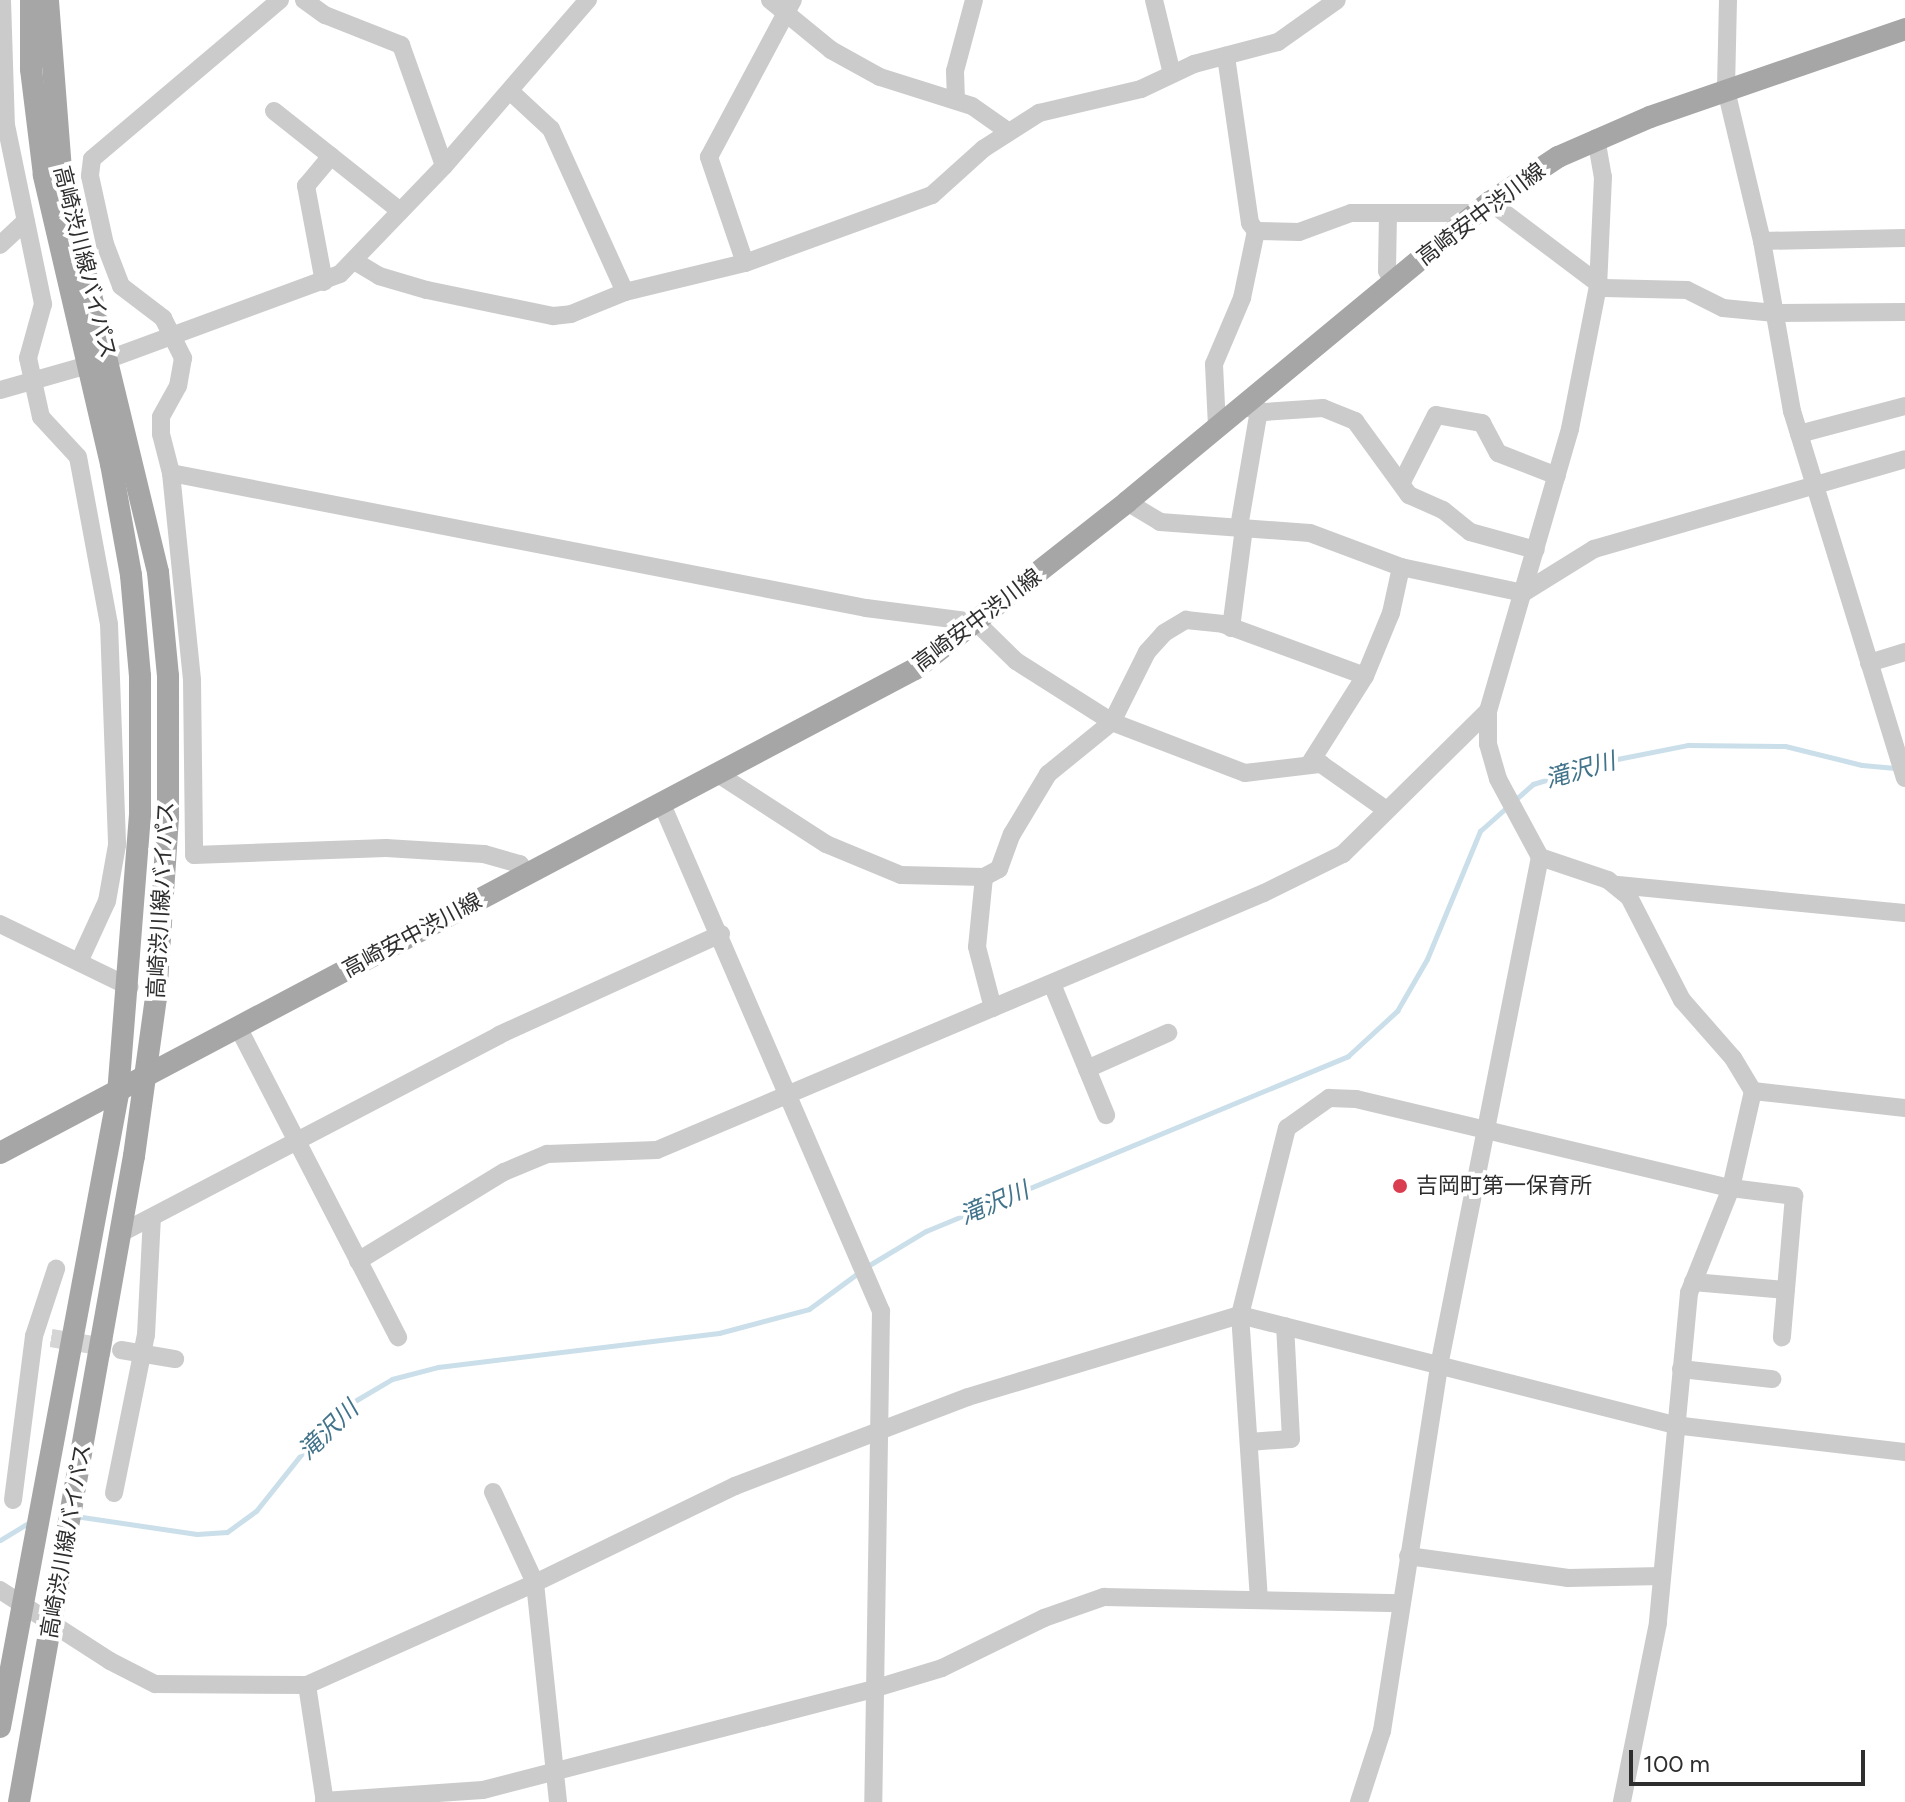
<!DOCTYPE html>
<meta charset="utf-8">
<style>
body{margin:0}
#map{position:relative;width:1905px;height:1802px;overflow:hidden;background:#fff;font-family:Figtree,"Noto Sans JP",sans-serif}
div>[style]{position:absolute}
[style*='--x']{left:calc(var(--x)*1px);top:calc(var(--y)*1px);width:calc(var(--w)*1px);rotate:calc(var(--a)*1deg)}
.stream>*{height:5px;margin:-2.5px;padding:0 2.5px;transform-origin:2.5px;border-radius:2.5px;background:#cadfe9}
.minor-tunnel>*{height:18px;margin-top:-9px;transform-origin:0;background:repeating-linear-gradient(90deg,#d5d5d5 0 18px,transparent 0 27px)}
.minor>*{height:18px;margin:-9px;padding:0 9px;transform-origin:9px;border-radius:9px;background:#cbcbcb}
.major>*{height:22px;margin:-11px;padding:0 11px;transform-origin:11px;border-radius:11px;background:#a6a6a6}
.dots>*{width:22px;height:22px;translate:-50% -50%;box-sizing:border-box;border:4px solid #fff;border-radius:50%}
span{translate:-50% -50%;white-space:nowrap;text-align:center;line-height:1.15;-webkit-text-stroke:8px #fff;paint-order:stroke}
.street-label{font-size:22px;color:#2e2e2e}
.poi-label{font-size:22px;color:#2e2e2e}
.left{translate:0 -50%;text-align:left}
.water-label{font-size:24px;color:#41738b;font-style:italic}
.scale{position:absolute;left:1629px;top:1750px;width:236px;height:36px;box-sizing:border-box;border:4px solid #2e2e2e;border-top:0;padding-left:10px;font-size:24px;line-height:28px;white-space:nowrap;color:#2e2e2e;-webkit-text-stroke:6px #fff;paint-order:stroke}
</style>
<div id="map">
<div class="stream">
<i style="--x:866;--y:1267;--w:70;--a:-31"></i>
<i style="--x:926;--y:1231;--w:457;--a:-22.5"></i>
<i style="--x:1348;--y:1056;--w:67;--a:-42.6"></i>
<i style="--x:1397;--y:1011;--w:60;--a:-60"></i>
<i style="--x:1427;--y:959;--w:139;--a:-67.5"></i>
<i style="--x:1480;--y:831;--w:71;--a:-41.6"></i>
<i style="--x:1533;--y:784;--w:77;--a:-17.3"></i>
<i style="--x:1607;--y:761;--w:83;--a:-11.2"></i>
<i style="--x:1688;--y:745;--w:97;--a:0.6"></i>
<i style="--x:1785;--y:746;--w:79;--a:13.9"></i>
<i style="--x:1862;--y:765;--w:36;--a:5"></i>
<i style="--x:75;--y:1516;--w:123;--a:8.4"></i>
<i style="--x:197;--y:1534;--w:30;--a:-4"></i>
<i style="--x:227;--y:1532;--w:36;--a:-36"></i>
<i style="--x:256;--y:1511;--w:101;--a:-51.4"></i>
<i style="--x:319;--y:1432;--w:40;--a:-43"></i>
<i style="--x:348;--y:1405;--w:51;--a:-30.6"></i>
<i style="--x:392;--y:1379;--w:48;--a:-14.6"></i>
<i style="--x:438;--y:1367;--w:283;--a:-6.9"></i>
<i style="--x:719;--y:1333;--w:93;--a:-14.9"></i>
<i style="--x:809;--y:1309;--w:61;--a:-36.3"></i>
<i style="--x:0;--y:1540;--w:35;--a:-31"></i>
</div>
<div class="minor-tunnel">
<i style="--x:51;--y:1338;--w:61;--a:9.5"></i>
</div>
<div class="minor">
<i style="--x:2;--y:0;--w:125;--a:88.2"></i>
<i style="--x:6;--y:125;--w:183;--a:78.3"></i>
<i style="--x:43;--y:304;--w:56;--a:105.5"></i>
<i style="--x:28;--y:358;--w:60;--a:77.6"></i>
<i style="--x:41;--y:417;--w:54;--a:47.2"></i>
<i style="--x:78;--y:457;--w:170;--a:79.5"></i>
<i style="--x:109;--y:624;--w:221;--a:87.9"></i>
<i style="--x:117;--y:845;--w:57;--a:100.1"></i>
<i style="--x:107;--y:901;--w:67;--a:114.7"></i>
<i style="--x:280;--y:0;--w:246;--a:139.8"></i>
<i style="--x:92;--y:159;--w:17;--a:97"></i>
<i style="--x:90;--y:176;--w:70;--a:77.6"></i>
<i style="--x:105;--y:244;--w:45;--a:69.1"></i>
<i style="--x:121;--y:286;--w:53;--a:37.3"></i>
<i style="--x:163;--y:318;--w:45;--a:63.4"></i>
<i style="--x:183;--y:358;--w:28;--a:100"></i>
<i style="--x:178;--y:386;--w:35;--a:119"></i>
<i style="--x:161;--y:417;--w:17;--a:90"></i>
<i style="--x:161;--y:434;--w:40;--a:75.6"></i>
<i style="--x:171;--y:473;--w:208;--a:84.2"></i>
<i style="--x:192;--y:680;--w:175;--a:89.3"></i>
<i style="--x:194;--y:855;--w:192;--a:-2.1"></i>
<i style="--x:386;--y:848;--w:98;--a:3.5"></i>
<i style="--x:484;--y:854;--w:37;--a:16"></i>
<i style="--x:520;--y:864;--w:11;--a:56"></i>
<i style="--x:304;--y:0;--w:26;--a:36"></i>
<i style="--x:325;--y:15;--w:82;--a:21.5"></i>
<i style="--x:401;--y:45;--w:128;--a:70.4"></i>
<i style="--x:770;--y:0;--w:79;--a:39.3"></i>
<i style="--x:831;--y:50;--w:56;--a:28.9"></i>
<i style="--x:880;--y:77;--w:96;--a:17.5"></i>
<i style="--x:972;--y:106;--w:45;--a:35.1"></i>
<i style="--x:1154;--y:0;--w:76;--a:76.3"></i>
<i style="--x:1728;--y:0;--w:90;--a:91.3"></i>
<i style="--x:1726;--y:90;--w:155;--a:76.6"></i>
<i style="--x:1762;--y:241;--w:173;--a:80"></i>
<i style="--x:1792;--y:411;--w:384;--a:72.9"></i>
<i style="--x:510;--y:91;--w:56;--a:42.8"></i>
<i style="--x:551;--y:129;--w:179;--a:65.6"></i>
<i style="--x:956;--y:100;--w:29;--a:-92"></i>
<i style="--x:955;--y:71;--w:73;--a:-75"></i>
<i style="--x:274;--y:111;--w:161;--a:38.4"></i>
<i style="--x:1596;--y:138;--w:40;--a:80"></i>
<i style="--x:1603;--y:177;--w:109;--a:92.6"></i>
<i style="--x:1598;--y:286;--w:146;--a:101.1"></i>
<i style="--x:1570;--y:429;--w:294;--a:106.2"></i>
<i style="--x:1488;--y:711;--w:33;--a:90"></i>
<i style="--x:1488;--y:744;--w:36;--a:74"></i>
<i style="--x:1498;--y:779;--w:89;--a:61.7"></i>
<i style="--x:1540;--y:857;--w:72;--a:18.7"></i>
<i style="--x:1608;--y:880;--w:27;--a:39"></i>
<i style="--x:1629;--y:897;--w:116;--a:62.8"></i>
<i style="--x:1682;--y:1000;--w:77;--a:48.7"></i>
<i style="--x:1733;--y:1058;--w:39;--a:59"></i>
<i style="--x:1753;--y:1091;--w:99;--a:102.8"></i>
<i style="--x:1731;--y:1188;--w:113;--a:111.8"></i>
<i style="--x:1689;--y:1293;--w:331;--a:95.4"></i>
<i style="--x:1658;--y:1623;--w:183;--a:101.4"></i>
<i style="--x:1490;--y:202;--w:143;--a:37"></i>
<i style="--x:1604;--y:288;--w:83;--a:1.4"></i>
<i style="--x:1687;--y:290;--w:40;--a:26.6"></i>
<i style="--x:1723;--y:308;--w:52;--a:5.5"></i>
<i style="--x:1775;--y:313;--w:130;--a:-0.4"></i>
<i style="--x:1388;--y:213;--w:58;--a:91"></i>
<i style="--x:1387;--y:271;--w:13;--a:61"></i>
<i style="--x:1256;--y:231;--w:43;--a:1.3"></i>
<i style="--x:1299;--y:232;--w:55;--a:-20.1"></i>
<i style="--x:1351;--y:213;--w:126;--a:0"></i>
<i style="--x:1762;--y:241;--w:143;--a:-1.2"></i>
<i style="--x:0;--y:245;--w:35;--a:-43"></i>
<i style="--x:356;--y:262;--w:27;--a:31"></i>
<i style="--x:379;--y:276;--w:50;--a:16.3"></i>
<i style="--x:427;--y:290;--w:129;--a:11.7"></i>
<i style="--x:553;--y:316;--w:18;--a:-6"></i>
<i style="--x:571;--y:314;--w:58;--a:-22.2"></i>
<i style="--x:625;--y:292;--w:123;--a:-13.6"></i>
<i style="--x:745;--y:263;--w:199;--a:-20"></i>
<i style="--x:932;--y:195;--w:69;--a:-42"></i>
<i style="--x:983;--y:149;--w:67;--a:-32.7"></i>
<i style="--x:1039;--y:113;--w:105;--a:-13.2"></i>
<i style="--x:1141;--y:89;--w:59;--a:-25.3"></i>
<i style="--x:1194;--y:64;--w:87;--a:-14.7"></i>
<i style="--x:1278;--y:42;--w:72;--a:-35.4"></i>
<i style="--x:745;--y:263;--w:112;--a:-108.8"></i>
<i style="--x:709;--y:157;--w:178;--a:-61.9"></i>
<i style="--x:324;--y:282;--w:98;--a:-100.6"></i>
<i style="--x:306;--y:186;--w:39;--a:-50"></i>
<i style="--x:0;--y:390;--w:113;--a:-15.9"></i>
<i style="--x:109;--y:359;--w:246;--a:-20.2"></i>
<i style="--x:340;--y:274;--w:150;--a:-46.1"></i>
<i style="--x:444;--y:166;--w:220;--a:-49.1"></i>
<i style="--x:1242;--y:406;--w:23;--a:15"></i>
<i style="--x:1264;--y:412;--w:59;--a:-3.9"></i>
<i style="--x:1323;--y:408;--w:35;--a:22"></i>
<i style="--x:1355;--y:421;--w:92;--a:53.9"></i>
<i style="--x:1409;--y:495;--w:37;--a:24"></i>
<i style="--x:1443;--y:510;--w:35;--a:39"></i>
<i style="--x:1470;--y:532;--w:68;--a:15.3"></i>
<i style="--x:1217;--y:426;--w:62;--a:-92.8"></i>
<i style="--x:1214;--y:364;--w:72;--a:-67"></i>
<i style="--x:1242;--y:298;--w:68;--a:-78.2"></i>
<i style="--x:1256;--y:231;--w:10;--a:-127"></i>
<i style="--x:1250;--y:223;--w:169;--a:-98.2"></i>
<i style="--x:1799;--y:434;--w:110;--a:-14.8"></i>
<i style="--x:171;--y:473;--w:708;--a:10.99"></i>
<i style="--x:866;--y:608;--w:111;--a:7.3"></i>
<i style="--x:976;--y:622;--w:56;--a:44.3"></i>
<i style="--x:1016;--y:661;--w:114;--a:32.4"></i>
<i style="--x:1112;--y:722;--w:142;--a:21"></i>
<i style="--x:1245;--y:773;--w:77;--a:-6.8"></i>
<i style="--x:1321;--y:764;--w:78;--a:35.1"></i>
<i style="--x:1402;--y:482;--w:75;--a:-63.1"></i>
<i style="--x:1436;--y:415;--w:47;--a:9.9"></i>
<i style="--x:1482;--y:423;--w:34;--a:62"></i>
<i style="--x:1498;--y:453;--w:63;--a:21.3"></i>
<i style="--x:1127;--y:502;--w:39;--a:31"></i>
<i style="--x:1160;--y:522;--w:150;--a:4.2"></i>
<i style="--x:1310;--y:533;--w:97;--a:20.5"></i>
<i style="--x:1401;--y:567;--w:125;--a:12"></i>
<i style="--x:1523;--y:593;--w:84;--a:-31.8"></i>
<i style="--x:1594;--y:549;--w:324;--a:-16.1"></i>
<i style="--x:1239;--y:527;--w:119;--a:-80.3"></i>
<i style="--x:1231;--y:628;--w:101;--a:-82.6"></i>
<i style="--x:1869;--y:663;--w:38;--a:-17"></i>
<i style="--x:1310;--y:763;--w:103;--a:-57.7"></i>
<i style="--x:1365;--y:676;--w:68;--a:-67.6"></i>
<i style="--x:1391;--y:613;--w:47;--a:-77.7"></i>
<i style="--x:718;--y:774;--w:129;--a:32.9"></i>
<i style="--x:826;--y:844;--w:81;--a:22.5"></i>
<i style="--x:901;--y:875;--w:83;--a:1.4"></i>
<i style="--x:984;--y:877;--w:17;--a:-28"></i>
<i style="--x:999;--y:869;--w:37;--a:-70"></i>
<i style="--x:1012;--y:834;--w:70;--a:-59"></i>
<i style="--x:1048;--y:774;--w:82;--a:-39.1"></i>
<i style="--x:1112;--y:722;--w:78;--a:-63.4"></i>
<i style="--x:1147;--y:652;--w:25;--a:-48"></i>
<i style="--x:1164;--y:633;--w:26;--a:-31"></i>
<i style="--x:1186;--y:620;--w:37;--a:6"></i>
<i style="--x:1223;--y:624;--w:151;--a:20.1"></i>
<i style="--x:661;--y:802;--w:555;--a:66.63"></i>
<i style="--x:881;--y:1311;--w:491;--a:90.9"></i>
<i style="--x:984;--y:877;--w:70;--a:95.7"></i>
<i style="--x:977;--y:947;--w:63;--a:75.3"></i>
<i style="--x:1618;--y:885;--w:288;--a:5.6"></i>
<i style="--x:0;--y:924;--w:144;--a:25.9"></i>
<i style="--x:1052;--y:984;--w:142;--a:67.6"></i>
<i style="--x:239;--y:1029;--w:347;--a:62.7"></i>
<i style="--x:1087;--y:1069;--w:89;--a:-24"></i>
<i style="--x:1753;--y:1091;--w:153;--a:6.4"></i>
<i style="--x:121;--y:1233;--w:427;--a:-27.6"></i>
<i style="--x:499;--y:1035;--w:244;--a:-24.5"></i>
<i style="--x:358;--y:1261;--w:171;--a:-31.4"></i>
<i style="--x:504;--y:1172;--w:47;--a:-22.7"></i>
<i style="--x:547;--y:1154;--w:110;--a:-2.1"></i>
<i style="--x:657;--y:1150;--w:659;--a:-22.95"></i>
<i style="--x:1264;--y:893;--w:88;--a:-26.3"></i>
<i style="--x:1343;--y:854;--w:204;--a:-44.6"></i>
<i style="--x:1693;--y:1282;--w:93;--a:4.9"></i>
<i style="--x:121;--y:1350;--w:55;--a:9.5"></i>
<i style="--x:1681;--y:1369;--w:92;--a:6.3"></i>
<i style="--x:1249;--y:1442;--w:42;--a:-4.1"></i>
<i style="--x:1291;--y:1439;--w:113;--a:-93"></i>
<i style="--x:493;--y:1492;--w:100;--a:65.2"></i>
<i style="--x:535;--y:1583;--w:220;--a:84"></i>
<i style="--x:114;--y:1493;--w:161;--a:-78.6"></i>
<i style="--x:146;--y:1335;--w:117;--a:-87.1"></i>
<i style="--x:13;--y:1500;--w:165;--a:-82.7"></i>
<i style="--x:34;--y:1336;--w:71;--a:-71.8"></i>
<i style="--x:1408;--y:1556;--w:162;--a:7.8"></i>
<i style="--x:1568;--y:1578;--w:94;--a:-1.2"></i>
<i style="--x:0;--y:1590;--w:131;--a:32.8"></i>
<i style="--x:110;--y:1661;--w:51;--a:27.1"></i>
<i style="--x:155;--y:1684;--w:152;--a:0.4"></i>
<i style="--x:307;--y:1685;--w:250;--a:-24.1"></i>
<i style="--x:535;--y:1583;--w:222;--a:-25.9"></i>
<i style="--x:735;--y:1486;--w:249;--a:-20.9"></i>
<i style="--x:968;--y:1397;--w:284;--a:-16.8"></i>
<i style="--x:1240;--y:1315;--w:448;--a:14.2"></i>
<i style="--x:1674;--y:1425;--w:233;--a:6.7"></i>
<i style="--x:1259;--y:1600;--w:286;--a:-93.8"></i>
<i style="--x:1240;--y:1315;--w:193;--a:-75.9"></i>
<i style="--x:1287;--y:1128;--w:52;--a:-35.5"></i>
<i style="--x:1329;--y:1098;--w:27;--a:2"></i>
<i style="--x:1356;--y:1099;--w:385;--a:13.4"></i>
<i style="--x:1731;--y:1188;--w:64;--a:7.2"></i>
<i style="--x:1794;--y:1196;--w:142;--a:94.9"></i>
<i style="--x:307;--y:1685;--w:118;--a:81.3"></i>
<i style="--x:324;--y:1801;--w:159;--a:-4"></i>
<i style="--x:483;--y:1790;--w:403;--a:-14.5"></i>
<i style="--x:873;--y:1689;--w:72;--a:-16.9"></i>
<i style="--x:942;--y:1668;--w:114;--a:-26.1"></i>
<i style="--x:1044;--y:1618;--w:64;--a:-19.3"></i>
<i style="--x:1104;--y:1597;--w:297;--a:1.2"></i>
<i style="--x:1359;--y:1802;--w:75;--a:-72.1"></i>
<i style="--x:1382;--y:1731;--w:369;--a:-81.1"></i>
<i style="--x:1439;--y:1366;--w:519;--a:-78.78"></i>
</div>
<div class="major">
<i style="--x:0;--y:1153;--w:1035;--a:-27.88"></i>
<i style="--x:915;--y:669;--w:270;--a:-38.2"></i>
<i style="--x:1127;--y:502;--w:471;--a:-39.6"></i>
<i style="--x:1490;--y:202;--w:82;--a:-33.5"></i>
<i style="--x:1558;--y:157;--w:100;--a:-23.5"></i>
<i style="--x:1650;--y:117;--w:270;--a:-19"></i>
<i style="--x:0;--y:1727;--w:644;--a:-79.44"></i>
<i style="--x:118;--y:1094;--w:281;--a:-85.5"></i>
<i style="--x:140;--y:814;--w:138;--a:-90"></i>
<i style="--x:140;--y:676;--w:101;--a:-95.1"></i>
<i style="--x:131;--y:575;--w:113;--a:-100.2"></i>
<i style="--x:111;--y:464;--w:297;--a:-103.1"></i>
<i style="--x:44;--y:175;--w:107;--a:-97"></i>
<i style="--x:31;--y:69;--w:69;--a:-90"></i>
<i style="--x:19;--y:1802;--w:656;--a:-79.91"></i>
<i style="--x:134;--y:1156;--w:160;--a:-82.1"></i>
<i style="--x:156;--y:998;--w:183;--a:-86.2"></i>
<i style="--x:168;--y:815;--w:139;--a:-90"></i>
<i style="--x:168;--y:676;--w:104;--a:-95.5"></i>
<i style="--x:158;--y:572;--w:414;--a:-103.6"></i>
<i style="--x:61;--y:170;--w:170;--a:-94.4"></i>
</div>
<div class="dots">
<i style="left:1400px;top:1186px;background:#da3c50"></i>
</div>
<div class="street-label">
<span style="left:1481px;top:214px;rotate:-37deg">高崎安中渋川線</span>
<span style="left:85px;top:262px;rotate:76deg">高崎渋川線バイパス</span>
<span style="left:977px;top:620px;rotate:-37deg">高崎安中渋川線</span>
<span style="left:161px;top:900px;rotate:-87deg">高崎渋川線バイパス</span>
<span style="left:412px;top:935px;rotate:-28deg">高崎安中渋川線</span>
<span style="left:66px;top:1541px;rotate:-80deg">高崎渋川線バイパス</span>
</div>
<div class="poi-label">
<span class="left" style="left:1416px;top:1186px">吉岡町第一保育所</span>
</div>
<div class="water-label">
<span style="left:1580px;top:770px;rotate:-16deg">滝沢川</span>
<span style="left:994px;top:1203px;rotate:-23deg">滝沢川</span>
<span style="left:328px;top:1430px;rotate:-44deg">滝沢川</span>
</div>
<div class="scale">100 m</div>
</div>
